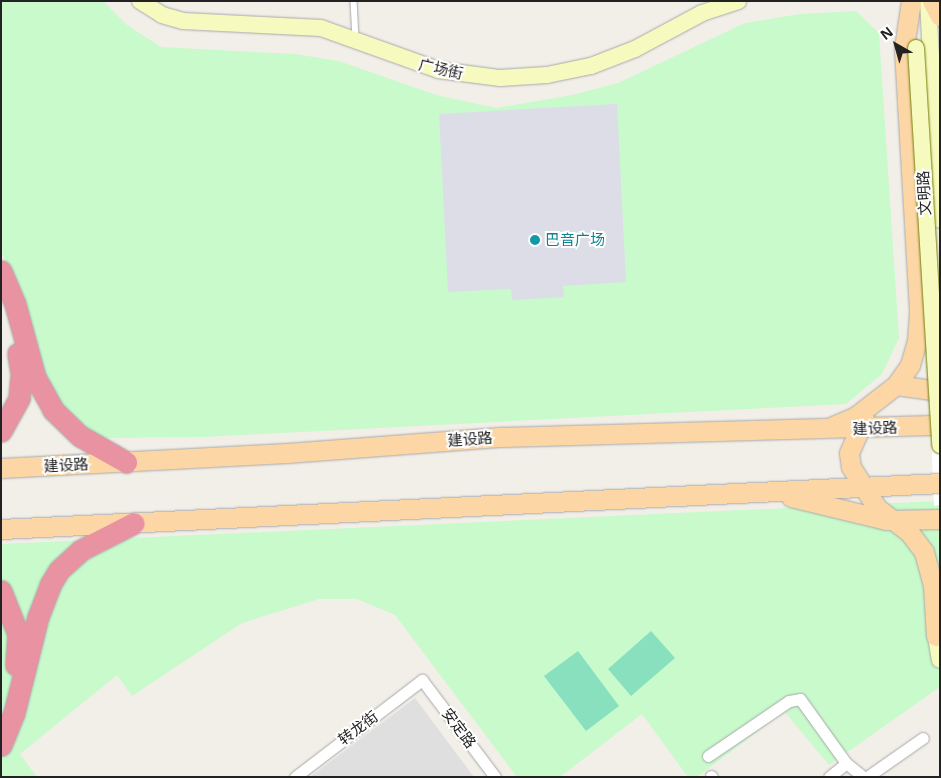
<!DOCTYPE html>
<meta charset="utf-8">
<style>
body{margin:0}
#map{position:relative;width:941px;height:778px;overflow:hidden;background:#f2efe9;font-family:"Noto Sans","Noto Sans SC",sans-serif}
div>[style]{position:absolute}
[style*='--x']{left:calc(var(--x)*1px);top:calc(var(--y)*1px);width:calc(var(--w)*1px);rotate:calc(var(--a)*1deg)}
.residential>*{inset:0;background:#e0dfdf}
.park>*{inset:0;background:#c8facc}
.pitch>*{inset:0;background:#88e0be}
.plaza>*{inset:0;background:#dddde8}
.pier>*{inset:0;background:#fff}
.roads{filter:drop-shadow(0 0 1px #a9a9a9) drop-shadow(0 0 1px #a9a9a9)}
.lane>*{height:5.5px;margin:-2.75px;padding:0 2.75px;transform-origin:2.75px;border-radius:2.75px;background:#fff}
.street>*{height:11px;margin:-5.5px;padding:0 5.5px;transform-origin:5.5px;border-radius:5.5px;background:#fff}
.secondary>*{height:16px;margin:-8px;padding:0 8px;transform-origin:8px;border-radius:8px;background:#f7fabf}
.primary>*{height:19px;margin:-9.5px;padding:0 9.5px;transform-origin:9.5px;border-radius:9.5px;background:#fcd6a4}
.highway>*{height:21px;margin:-10.5px;padding:0 10.5px;transform-origin:10.5px;border-radius:10.5px;background:#e892a2}
.bridges{filter:drop-shadow(0 0 1px #707d05) drop-shadow(0 0 1px #707d05)}
.secondary-bridge>*{height:16px;margin:-8px;padding:0 8px;transform-origin:8px;border-radius:8px;background:#f7fabf}
.dots>*{width:14px;height:14px;translate:-50% -50%;box-sizing:border-box;border:2px solid #fff;border-radius:50%}
span{translate:-50% -50%;white-space:nowrap;text-align:center;line-height:1.15;-webkit-text-stroke:4px #fff;paint-order:stroke}
.street-label{font-size:15px;color:#222}
.culture-label{font-size:15px;color:#0d838f}
.left{translate:0 -50%;text-align:left}
.frame{position:absolute;inset:0;border:2px solid #222;pointer-events:none}
.north{position:absolute;left:871px;top:20px;width:50px;height:50px;-webkit-text-stroke:4px #fff;paint-order:stroke;rotate:322deg;font-size:14px;font-weight:700;line-height:20px;text-align:center;color:#222}
.north::after{content:'';display:block;margin:auto;width:18px;height:22px;background:#222;clip-path:polygon(50% 0,100% 100%,50% 72%,0 100%)}
</style>
<div id="map">
<div class="residential">
<i style="clip-path:polygon(415px 698px,474px 777px,310px 777px)"></i>
</div>
<div class="park">
<i style="clip-path:polygon(1px 1px,103px 1px,127px 25px,161px 47px,294px 54px,339px 61px,436px 95px,496px 108px,572px 95px,618px 83px,745px 23px,800px 14px,856px 11px,879px 33px,899px 338px,882px 374px,846px 404px,204px 437px,101px 438px,75px 425px,42px 374px,19px 292px,1px 251px)"></i>
<i style="clip-path:polygon(940px 501px,940px 687px,829px 765px,784px 711px,697px 777px,688px 777px,642px 714px,560px 777px,517px 777px,395px 615px,357px 599px,319px 599px,242px 623px,132px 696px,117px 675px,20px 754px,37px 777px,1px 777px,1px 544px)"></i>
</div>
<div class="pitch">
<i style="clip-path:polygon(651px 631px,675px 658px,631px 696px,608px 669px)"></i>
<i style="clip-path:polygon(578px 651px,619px 706px,586px 731px,544px 676px)"></i>
</div>
<div class="plaza">
<i style="clip-path:polygon(617px 104px,626px 282px,563px 286px,564px 297px,512px 300px,511px 289px,448px 292px,439px 114px)"></i>
</div>
<div class="pier">
<i style="clip-path:polygon(930px 409px,940px 409px,940px 505px,934px 506px)"></i>
</div>
<div class="roads">
<div class="lane">
<i style="--x:354;--y:1;--w:38;--a:87"></i>
</div>
<div class="street">
<i style="--x:708;--y:756;--w:98;--a:-34.2"></i>
<i style="--x:789;--y:701;--w:11;--a:-10"></i>
<i style="--x:800;--y:699;--w:79;--a:54.3"></i>
<i style="--x:846;--y:763;--w:22;--a:39"></i>
<i style="--x:711;--y:776;--w:1;--a:45"></i>
<i style="--x:295;--y:777;--w:160;--a:-37.4"></i>
<i style="--x:422;--y:680;--w:121;--a:53"></i>
<i style="--x:829;--y:777;--w:22;--a:-39"></i>
<i style="--x:867;--y:777;--w:68;--a:-34.9"></i>
</div>
<div class="secondary">
<i style="--x:140;--y:1;--w:26;--a:32"></i>
<i style="--x:162;--y:15;--w:22;--a:16"></i>
<i style="--x:183;--y:21;--w:138;--a:2.9"></i>
<i style="--x:321;--y:28;--w:124;--a:19.7"></i>
<i style="--x:438;--y:70;--w:63;--a:7.4"></i>
<i style="--x:500;--y:78;--w:47;--a:-3.7"></i>
<i style="--x:547;--y:75;--w:45;--a:-11.6"></i>
<i style="--x:591;--y:66;--w:47;--a:-21.1"></i>
<i style="--x:635;--y:49;--w:76;--a:-28.2"></i>
<i style="--x:702;--y:13;--w:38;--a:-18"></i>
<i style="--x:928;--y:1;--w:219;--a:86.9"></i>
<i style="--x:936;--y:636;--w:24;--a:81"></i>
</div>
<div class="primary">
<i style="--x:932;--y:1;--w:17;--a:62"></i>
<i style="--x:896;--y:385;--w:44;--a:7.8"></i>
<i style="--x:864;--y:419;--w:37;--a:114"></i>
<i style="--x:849;--y:453;--w:14;--a:82"></i>
<i style="--x:851;--y:467;--w:49;--a:57.6"></i>
<i style="--x:877;--y:508;--w:40;--a:37"></i>
<i style="--x:909;--y:532;--w:25;--a:53"></i>
<i style="--x:924;--y:552;--w:35;--a:75"></i>
<i style="--x:933;--y:586;--w:50;--a:86.6"></i>
<i style="--x:833;--y:426;--w:25;--a:-23"></i>
<i style="--x:856;--y:416;--w:51;--a:-37.8"></i>
<i style="--x:896;--y:385;--w:24;--a:-55"></i>
<i style="--x:910;--y:365;--w:25;--a:-74"></i>
<i style="--x:917;--y:341;--w:31;--a:-86"></i>
<i style="--x:919;--y:310;--w:262;--a:-93.3"></i>
<i style="--x:904;--y:48;--w:48;--a:-81.5"></i>
<i style="--x:1;--y:468;--w:286;--a:-3"></i>
<i style="--x:287;--y:453;--w:216;--a:-4.3"></i>
<i style="--x:502;--y:437;--w:438;--a:-1.6"></i>
<i style="--x:791;--y:497;--w:98;--a:13.6"></i>
<i style="--x:886;--y:520;--w:54;--a:-1.1"></i>
<i style="--x:1;--y:529;--w:940;--a:-2.8"></i>
</div>
<div class="highway">
<i style="--x:1;--y:271;--w:36;--a:67"></i>
<i style="--x:15;--y:304;--w:76;--a:74.7"></i>
<i style="--x:35;--y:377;--w:38;--a:61"></i>
<i style="--x:53;--y:410;--w:37;--a:44"></i>
<i style="--x:80;--y:436;--w:53;--a:29.5"></i>
<i style="--x:1;--y:431;--w:38;--a:-61"></i>
<i style="--x:19;--y:398;--w:25;--a:-85"></i>
<i style="--x:21;--y:373;--w:20;--a:-99"></i>
<i style="--x:1;--y:591;--w:46;--a:68.4"></i>
<i style="--x:18;--y:634;--w:31;--a:94"></i>
<i style="--x:1;--y:745;--w:35;--a:-68"></i>
<i style="--x:14;--y:713;--w:99;--a:-76"></i>
<i style="--x:38;--y:617;--w:34;--a:-69"></i>
<i style="--x:50;--y:585;--w:17;--a:-59"></i>
<i style="--x:59;--y:570;--w:30;--a:-42"></i>
<i style="--x:81;--y:550;--w:59;--a:-27"></i>
</div>
</div>
<div class="bridges">
<div class="secondary-bridge">
<i style="--x:916;--y:48;--w:398;--a:86.5"></i>
</div>
</div>
<div class="dots">
<i style="left:535px;top:240px;background:#0f9aa8"></i>
</div>
<div class="street-label">
<span style="left:441px;top:69px;rotate:13deg">广场街</span>
<span style="left:924px;top:193px;rotate:-93deg">文明路</span>
<span style="left:875px;top:428px;rotate:-2deg">建设路</span>
<span style="left:470px;top:439px;rotate:-4deg">建设路</span>
<span style="left:66px;top:465px;rotate:-3deg">建设路</span>
<span style="left:358px;top:728px;rotate:-37deg">转龙街</span>
<span style="left:459px;top:728px;rotate:53deg">安定路</span>
</div>
<div class="culture-label">
<span class="left" style="left:545px;top:240px">巴音广场</span>
</div>
<div class="frame"></div>
<div class="north">N</div>
</div>
